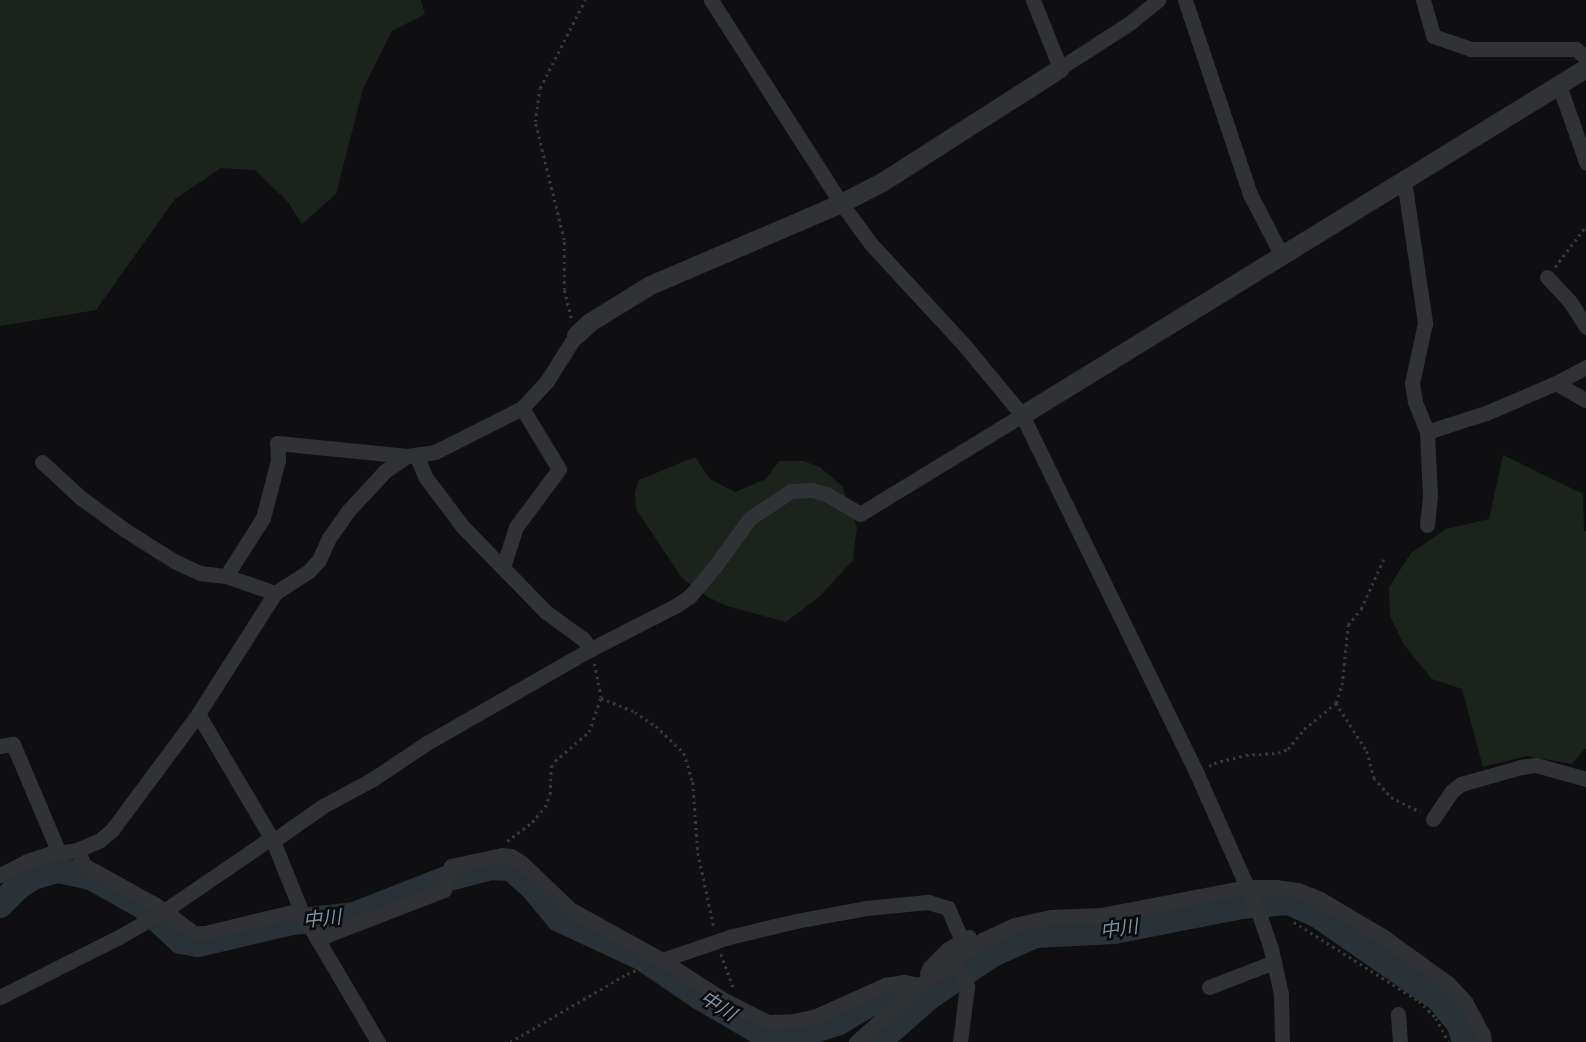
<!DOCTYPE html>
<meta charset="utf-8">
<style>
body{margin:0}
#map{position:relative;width:1586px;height:1042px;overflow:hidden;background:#0f0f11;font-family:"PT Sans Narrow","Noto Sans JP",sans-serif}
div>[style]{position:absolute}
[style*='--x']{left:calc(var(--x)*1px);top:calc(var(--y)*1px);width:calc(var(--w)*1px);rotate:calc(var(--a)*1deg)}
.green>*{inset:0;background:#1c231d}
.river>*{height:26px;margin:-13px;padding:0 13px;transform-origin:13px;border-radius:13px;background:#2a3238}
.path>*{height:2.5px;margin-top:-1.25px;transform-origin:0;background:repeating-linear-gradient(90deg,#37383c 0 2.5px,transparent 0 6.5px)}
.minor>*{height:15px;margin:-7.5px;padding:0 7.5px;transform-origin:7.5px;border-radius:7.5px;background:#313235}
.tertiary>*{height:19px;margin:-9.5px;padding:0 9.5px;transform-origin:9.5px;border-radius:9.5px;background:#313235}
span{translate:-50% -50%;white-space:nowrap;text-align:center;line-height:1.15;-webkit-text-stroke:5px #0b0b0c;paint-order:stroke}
.water-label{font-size:19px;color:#7b93a9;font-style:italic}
</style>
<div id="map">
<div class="green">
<i style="clip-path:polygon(0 0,421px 0,425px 14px,392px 31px,363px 89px,336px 194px,302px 224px,288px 202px,255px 170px,221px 168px,175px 199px,96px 310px,0 326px)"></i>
<i style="clip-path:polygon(1503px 455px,1583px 494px,1584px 531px,1586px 531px,1586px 748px,1571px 764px,1527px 756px,1483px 767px,1462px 689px,1432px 679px,1404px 645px,1390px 616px,1389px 587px,1411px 553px,1446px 529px,1489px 519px)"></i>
<i style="clip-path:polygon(695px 457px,710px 479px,735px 492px,766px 479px,779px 461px,803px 461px,820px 467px,842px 486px,857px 527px,853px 560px,820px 596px,786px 622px,727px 606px,708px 597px,682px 578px,636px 509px,635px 492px,639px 480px)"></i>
</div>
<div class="river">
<i style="--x:0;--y:905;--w:25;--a:-45"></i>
<i style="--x:18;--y:887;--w:18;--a:-34"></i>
<i style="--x:33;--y:877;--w:26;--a:-16"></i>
<i style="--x:58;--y:870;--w:34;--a:12"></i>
<i style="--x:91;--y:877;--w:61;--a:29.5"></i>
<i style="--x:144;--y:907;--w:50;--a:42.6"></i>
<i style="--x:181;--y:941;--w:17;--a:10"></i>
<i style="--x:198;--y:944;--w:97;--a:-13.2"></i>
<i style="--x:292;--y:922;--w:62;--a:-6.4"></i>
<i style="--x:354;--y:915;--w:102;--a:-21.3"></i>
<i style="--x:449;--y:878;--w:43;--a:-14.7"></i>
<i style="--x:491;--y:867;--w:20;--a:3"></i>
<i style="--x:511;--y:868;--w:30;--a:42"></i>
<i style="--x:533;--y:888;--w:40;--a:50"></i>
<i style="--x:559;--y:919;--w:90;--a:24.9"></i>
<i style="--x:641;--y:957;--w:71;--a:34.1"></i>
<i style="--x:700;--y:997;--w:64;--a:30.2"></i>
<i style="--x:755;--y:1029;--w:45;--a:7.6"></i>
<i style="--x:800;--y:1035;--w:41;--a:-18.4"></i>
<i style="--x:839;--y:1022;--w:55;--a:-30.8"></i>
<i style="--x:886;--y:994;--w:43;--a:4"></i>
<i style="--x:878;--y:1042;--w:68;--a:-41.4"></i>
<i style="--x:929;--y:997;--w:75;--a:-34.1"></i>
<i style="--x:991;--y:955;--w:48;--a:-24.4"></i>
<i style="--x:1035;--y:935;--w:79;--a:-2.9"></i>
<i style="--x:1114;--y:931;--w:129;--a:-11.1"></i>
<i style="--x:1241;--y:906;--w:48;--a:-4.8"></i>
<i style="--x:1289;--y:902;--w:32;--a:24"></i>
<i style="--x:1318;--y:915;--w:147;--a:34.8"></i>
<i style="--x:1439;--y:999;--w:33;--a:51"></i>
<i style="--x:1460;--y:1025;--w:18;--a:74"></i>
</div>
<div class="path">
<i style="--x:1555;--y:267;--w:51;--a:-52.9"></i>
<i style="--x:571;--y:318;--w:29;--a:-104"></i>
<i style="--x:564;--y:290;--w:50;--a:-90"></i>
<i style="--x:564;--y:240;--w:122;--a:-103.8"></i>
<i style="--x:535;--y:122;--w:34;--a:-82"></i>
<i style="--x:540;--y:88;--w:99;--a:-62.9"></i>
<i style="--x:601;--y:698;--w:37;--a:22"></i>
<i style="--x:635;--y:712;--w:25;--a:34"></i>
<i style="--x:656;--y:726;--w:39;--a:44"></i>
<i style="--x:684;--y:753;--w:30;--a:73"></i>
<i style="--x:693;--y:782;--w:71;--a:86"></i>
<i style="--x:698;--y:853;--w:76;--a:77.8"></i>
<i style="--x:1336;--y:703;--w:57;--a:57.1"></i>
<i style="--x:1367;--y:751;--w:28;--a:75"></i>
<i style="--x:1374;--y:778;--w:25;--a:48"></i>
<i style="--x:1391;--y:797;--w:33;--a:27"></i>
<i style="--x:1209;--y:766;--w:6;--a:-31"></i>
<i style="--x:1214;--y:763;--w:33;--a:-14"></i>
<i style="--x:1246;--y:755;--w:32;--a:-4"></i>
<i style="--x:1278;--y:753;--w:11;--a:-22"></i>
<i style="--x:1288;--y:749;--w:26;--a:-51"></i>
<i style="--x:1304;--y:729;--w:41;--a:-39.1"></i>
<i style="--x:1336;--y:703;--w:19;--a:-72"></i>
<i style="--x:1342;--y:685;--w:60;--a:-84.3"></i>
<i style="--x:1348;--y:625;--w:21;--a:-51"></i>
<i style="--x:1361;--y:609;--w:56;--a:-65.7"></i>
<i style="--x:507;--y:841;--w:31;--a:-37"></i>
<i style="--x:532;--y:822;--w:20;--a:-49"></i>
<i style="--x:545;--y:807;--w:14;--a:-69"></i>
<i style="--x:550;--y:794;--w:27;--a:-88"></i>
<i style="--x:551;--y:767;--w:7;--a:-56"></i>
<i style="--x:555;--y:761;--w:45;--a:-40.5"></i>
<i style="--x:589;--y:732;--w:36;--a:-71"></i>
<i style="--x:601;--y:698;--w:37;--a:-101"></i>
<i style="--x:1294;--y:922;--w:148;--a:32.3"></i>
<i style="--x:1419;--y:1001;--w:24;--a:45"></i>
<i style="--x:1436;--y:1018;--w:27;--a:62"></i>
<i style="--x:721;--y:954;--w:37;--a:70"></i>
<i style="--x:510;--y:1042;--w:135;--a:-30.2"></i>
<i style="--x:627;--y:974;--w:17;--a:-24"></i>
</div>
<div class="minor">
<i style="--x:711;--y:0;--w:241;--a:57.4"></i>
<i style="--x:841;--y:203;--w:51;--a:53.8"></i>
<i style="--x:871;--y:244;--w:139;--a:47.3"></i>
<i style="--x:965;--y:346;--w:89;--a:50.4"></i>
<i style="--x:1022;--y:415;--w:399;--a:64"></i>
<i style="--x:1197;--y:774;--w:153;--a:66.1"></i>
<i style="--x:1259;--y:914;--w:37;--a:71"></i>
<i style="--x:1271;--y:949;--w:46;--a:77.5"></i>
<i style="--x:1281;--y:994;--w:48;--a:88.8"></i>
<i style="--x:1033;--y:0;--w:73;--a:68.3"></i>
<i style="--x:1060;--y:68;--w:85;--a:-32.9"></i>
<i style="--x:1131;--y:22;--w:35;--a:-39"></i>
<i style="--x:1185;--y:0;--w:205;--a:71.5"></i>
<i style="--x:1250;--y:194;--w:70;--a:62.7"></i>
<i style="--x:1423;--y:0;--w:37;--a:74"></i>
<i style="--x:1433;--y:36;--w:40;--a:18.9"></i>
<i style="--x:1471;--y:49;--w:105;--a:0"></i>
<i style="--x:1576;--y:49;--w:13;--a:42"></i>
<i style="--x:1559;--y:85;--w:82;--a:70.7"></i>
<i style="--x:1404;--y:180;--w:145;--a:81.6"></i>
<i style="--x:1425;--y:323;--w:61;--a:102.2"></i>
<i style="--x:1412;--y:383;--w:19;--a:81"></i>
<i style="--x:1415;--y:402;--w:32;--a:68"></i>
<i style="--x:1427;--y:432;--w:62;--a:-17.9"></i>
<i style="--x:1486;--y:413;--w:76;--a:-23.2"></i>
<i style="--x:1556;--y:383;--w:34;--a:-28"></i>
<i style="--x:1547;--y:277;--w:35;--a:47"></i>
<i style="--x:1571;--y:303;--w:28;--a:58"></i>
<i style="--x:1556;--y:383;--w:34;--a:30"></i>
<i style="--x:416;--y:455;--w:25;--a:67"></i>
<i style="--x:426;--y:478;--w:61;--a:52.9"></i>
<i style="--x:463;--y:527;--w:119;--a:45.7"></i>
<i style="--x:546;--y:612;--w:46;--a:36.1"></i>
<i style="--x:583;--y:639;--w:13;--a:51"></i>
<i style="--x:42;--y:462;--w:53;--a:42.7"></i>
<i style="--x:81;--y:498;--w:54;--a:36"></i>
<i style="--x:125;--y:530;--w:58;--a:32.3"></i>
<i style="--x:174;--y:561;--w:29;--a:25"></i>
<i style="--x:200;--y:573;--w:26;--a:7"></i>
<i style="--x:226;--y:576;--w:52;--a:19.1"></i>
<i style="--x:1427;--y:525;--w:29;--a:-84"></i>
<i style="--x:1430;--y:496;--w:64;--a:-92.7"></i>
<i style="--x:503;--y:567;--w:42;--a:-72"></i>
<i style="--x:516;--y:527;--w:72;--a:-53.4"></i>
<i style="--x:559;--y:469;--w:71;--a:-121.2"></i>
<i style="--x:226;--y:576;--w:69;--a:-57.5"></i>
<i style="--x:263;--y:518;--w:60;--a:-75.5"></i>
<i style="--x:278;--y:460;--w:17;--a:-93"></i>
<i style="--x:277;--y:443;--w:131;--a:5.7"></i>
<i style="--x:198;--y:714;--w:147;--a:59.4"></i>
<i style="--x:273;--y:841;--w:78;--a:68.1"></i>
<i style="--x:302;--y:913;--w:150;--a:59.5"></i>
<i style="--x:0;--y:746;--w:13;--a:-9"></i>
<i style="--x:13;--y:744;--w:118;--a:67.1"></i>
<i style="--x:1433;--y:819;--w:34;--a:-56"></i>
<i style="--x:1452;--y:791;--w:11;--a:-38"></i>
<i style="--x:1461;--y:784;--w:62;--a:-15.8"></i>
<i style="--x:1521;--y:767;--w:15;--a:-8"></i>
<i style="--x:1536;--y:765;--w:52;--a:15.6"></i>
<i style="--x:273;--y:841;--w:61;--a:-35"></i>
<i style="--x:323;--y:806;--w:57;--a:-28.4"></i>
<i style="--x:373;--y:779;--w:63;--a:-33.9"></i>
<i style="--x:425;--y:744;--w:191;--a:-29.8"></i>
<i style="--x:591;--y:649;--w:97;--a:-27.1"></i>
<i style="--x:677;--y:605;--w:16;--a:-35"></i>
<i style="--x:690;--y:596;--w:35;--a:-50"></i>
<i style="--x:713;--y:569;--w:63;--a:-54"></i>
<i style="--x:750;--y:518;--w:49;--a:-33.4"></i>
<i style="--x:791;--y:491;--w:21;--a:-3"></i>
<i style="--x:812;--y:490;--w:15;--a:16"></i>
<i style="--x:826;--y:494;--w:39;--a:30"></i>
<i style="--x:860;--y:514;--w:190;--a:-31.4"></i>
<i style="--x:77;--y:850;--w:17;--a:65"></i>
<i style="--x:84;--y:865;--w:82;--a:29.1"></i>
<i style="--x:156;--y:905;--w:47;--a:36.4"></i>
<i style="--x:194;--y:933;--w:11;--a:0"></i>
<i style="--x:205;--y:933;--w:98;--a:-13.6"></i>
<i style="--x:0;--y:875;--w:30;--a:-27"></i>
<i style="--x:27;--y:861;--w:23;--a:-18"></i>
<i style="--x:49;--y:854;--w:28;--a:-8"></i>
<i style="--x:77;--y:850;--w:25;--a:-23"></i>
<i style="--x:100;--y:840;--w:16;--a:-40"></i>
<i style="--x:112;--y:830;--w:144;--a:-53.4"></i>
<i style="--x:198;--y:714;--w:143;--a:-57.5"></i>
<i style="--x:275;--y:593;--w:40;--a:-32.9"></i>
<i style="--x:309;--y:571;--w:15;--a:-48"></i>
<i style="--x:319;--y:560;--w:24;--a:-66"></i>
<i style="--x:329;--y:538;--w:33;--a:-55"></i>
<i style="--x:348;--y:511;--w:54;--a:-47.2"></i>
<i style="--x:385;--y:471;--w:27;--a:-34"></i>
<i style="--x:407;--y:456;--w:28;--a:-8"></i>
<i style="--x:435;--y:452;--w:97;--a:-26.8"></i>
<i style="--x:522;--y:408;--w:37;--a:-47"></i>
<i style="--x:547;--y:381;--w:54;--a:-57.8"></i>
<i style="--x:317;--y:939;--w:136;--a:-21.1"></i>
<i style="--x:444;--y:890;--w:25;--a:-74"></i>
<i style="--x:451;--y:866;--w:52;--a:-12.2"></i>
<i style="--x:502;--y:855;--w:9;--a:6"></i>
<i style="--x:511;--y:856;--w:13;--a:32"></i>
<i style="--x:522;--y:863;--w:66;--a:43.8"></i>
<i style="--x:570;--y:909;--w:105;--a:29"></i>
<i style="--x:662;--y:960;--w:74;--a:32.8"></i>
<i style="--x:724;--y:1000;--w:49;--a:26.6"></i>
<i style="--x:768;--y:1022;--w:25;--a:-2"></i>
<i style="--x:793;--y:1021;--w:24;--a:-12"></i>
<i style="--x:816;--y:1016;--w:76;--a:-24.2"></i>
<i style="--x:885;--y:985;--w:19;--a:-9"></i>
<i style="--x:904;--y:982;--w:16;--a:11"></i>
<i style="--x:662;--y:960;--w:71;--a:-18.9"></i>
<i style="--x:729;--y:937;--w:69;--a:-13.4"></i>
<i style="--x:796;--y:921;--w:71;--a:-10.5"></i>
<i style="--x:866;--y:908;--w:62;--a:-5.5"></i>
<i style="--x:928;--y:902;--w:21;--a:17"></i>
<i style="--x:948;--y:908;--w:36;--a:67"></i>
<i style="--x:953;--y:961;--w:29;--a:61"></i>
<i style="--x:967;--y:986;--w:56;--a:97.1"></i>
<i style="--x:927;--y:973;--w:7;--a:-63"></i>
<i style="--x:930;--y:967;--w:25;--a:-45"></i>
<i style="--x:948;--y:949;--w:24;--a:-30"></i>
<i style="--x:1209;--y:987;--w:70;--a:-21"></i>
<i style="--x:0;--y:997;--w:133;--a:-26.8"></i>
<i style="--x:119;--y:937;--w:52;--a:-30"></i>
<i style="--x:164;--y:911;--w:130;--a:-34.3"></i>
<i style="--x:1398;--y:1014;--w:28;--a:86"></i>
<i style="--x:856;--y:1042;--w:86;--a:-41.7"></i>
<i style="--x:920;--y:985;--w:77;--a:-36"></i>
<i style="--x:982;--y:940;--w:35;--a:-25"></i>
<i style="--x:1014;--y:925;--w:38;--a:-12"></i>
<i style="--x:1051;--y:917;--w:50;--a:-2.3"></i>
<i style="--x:1101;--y:915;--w:148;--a:-10.9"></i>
<i style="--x:1246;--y:887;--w:30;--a:0"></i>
<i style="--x:1276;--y:887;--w:22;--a:8"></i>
<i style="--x:1298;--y:890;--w:24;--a:22"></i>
<i style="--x:1320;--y:899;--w:74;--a:30.7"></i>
<i style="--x:1384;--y:937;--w:80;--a:35.9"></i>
<i style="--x:1449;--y:984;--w:25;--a:48"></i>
<i style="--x:1466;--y:1003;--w:36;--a:62"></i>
<i style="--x:1483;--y:1035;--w:7;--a:82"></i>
</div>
<div class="tertiary">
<i style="--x:576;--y:335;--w:19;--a:-43"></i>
<i style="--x:590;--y:322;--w:70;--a:-31.7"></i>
<i style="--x:650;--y:285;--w:208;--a:-23.2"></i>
<i style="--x:841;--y:203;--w:46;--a:-27.1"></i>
<i style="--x:882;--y:182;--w:211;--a:-32.6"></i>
<i style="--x:1022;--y:415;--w:662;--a:-31.6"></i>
</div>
<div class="water-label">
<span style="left:322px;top:919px;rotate:-6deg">中川</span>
<span style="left:1119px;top:929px;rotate:-8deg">中川</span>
<span style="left:718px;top:1006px;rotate:32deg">中川</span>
</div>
</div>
